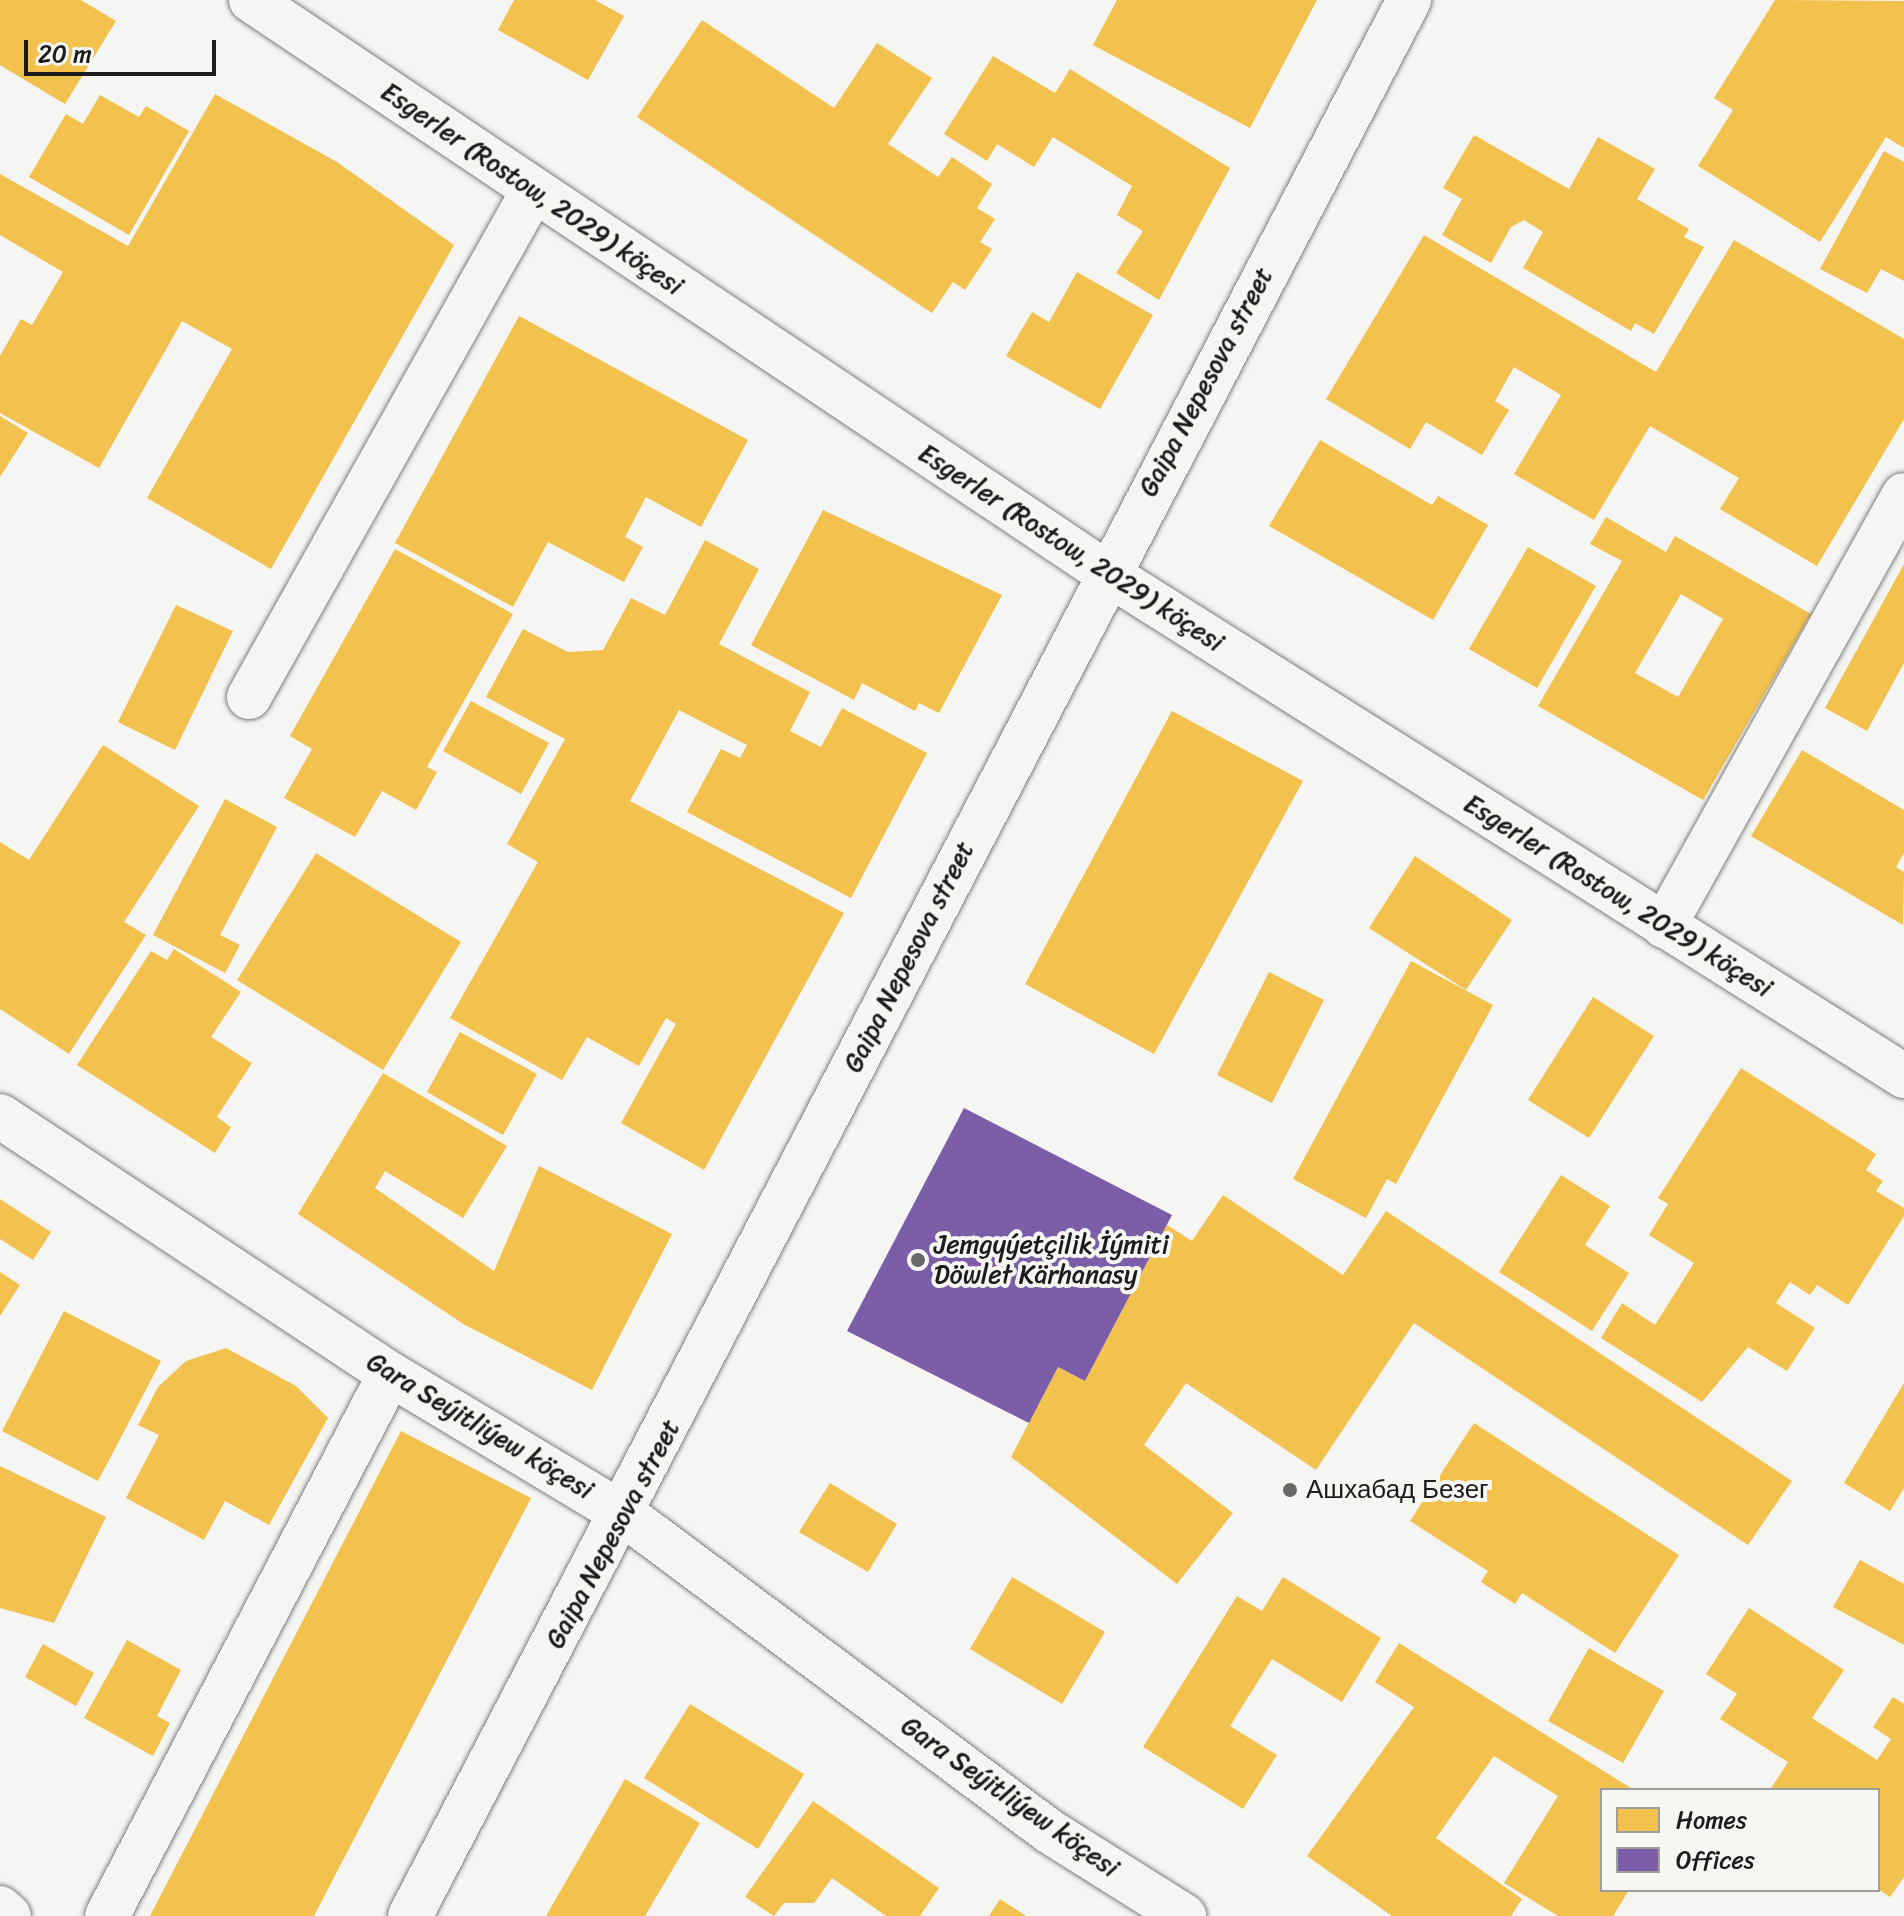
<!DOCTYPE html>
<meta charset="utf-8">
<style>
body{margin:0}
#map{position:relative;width:1904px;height:1916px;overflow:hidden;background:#f5f5f3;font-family:Sriracha,sans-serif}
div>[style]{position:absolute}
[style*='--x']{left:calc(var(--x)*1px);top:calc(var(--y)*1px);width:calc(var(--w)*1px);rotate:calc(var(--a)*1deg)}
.homes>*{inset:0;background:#f2c14e}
.offices>*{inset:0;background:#7b5ea7}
.roads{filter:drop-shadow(0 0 2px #7e7e7d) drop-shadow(0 0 2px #7e7e7d)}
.minor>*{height:44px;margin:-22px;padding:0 22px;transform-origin:22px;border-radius:22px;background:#f5f5f3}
.dots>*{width:22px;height:22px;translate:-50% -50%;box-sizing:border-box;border:4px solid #f6f6f2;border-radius:50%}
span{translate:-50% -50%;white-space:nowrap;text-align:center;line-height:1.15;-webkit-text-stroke:8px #f6f6f2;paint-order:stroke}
.street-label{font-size:26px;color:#1c1c1c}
.poi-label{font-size:26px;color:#1c1c1c}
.left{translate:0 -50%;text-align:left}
.legend{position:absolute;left:1600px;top:1788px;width:280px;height:104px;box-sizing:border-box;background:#f6f6f2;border:2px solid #9f9f9c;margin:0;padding:10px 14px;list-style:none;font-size:24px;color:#1c1c1c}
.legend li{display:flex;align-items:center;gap:16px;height:40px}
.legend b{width:40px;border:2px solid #9f9f9c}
.scale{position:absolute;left:24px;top:40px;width:192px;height:36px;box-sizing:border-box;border:4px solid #1c1c1c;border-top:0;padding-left:10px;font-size:24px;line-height:28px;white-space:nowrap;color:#1c1c1c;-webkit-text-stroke:6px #f6f6f2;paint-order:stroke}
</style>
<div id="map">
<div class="homes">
<i style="clip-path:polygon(0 0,81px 0,116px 21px,65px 104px,0 65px)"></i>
<i style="clip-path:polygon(514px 0,595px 0,624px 16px,588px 80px,498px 30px)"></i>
<i style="clip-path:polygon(1117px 0,1317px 0,1250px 128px,1093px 45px)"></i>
<i style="clip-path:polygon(1775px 0,1904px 1px,1904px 148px,1886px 137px,1820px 242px,1698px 166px,1733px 110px,1714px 98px)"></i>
<i style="clip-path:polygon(702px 20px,834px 108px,877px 43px,932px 78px,888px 144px,938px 177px,952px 157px,992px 184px,977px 208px,995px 219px,980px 242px,992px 249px,965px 290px,953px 282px,932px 313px,637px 117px)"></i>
<i style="clip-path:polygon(993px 56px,1055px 93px,1070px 69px,1230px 168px,1159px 300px,1116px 273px,1143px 231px,1117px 215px,1132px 186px,1053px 137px,1034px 167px,997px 144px,987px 161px,944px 134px)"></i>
<i style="clip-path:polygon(215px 94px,337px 162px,454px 245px,271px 569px,147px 498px,232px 349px,182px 321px,99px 468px,0 413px,0 356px,21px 319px,32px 325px,63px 272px,0 235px,0 174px,128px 246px)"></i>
<i style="clip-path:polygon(100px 95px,139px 117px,146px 106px,189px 131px,129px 235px,29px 177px,66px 114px,83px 124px)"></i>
<i style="clip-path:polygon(1474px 135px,1569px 189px,1598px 137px,1655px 169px,1637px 199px,1689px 229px,1684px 237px,1704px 247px,1654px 334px,1635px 323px,1631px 331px,1523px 268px,1543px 232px,1524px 220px,1511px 227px,1491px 263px,1442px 235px,1462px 199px,1443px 188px)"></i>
<i style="clip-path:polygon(1884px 151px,1904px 162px,1904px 281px,1881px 269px,1867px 293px,1820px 269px)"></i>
<i style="clip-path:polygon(1424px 235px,1656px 372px,1734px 240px,1904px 339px,1904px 419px,1817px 566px,1720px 509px,1739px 478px,1650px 426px,1594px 520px,1514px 474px,1561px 395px,1514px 367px,1495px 401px,1509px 410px,1482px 455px,1426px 422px,1410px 449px,1326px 399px)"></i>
<i style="clip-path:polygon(1077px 272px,1153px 315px,1100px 409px,1006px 356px,1032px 312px,1049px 322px)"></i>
<i style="clip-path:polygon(519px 316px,748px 440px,701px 527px,646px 497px,625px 537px,643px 547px,624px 582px,548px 542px,513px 607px,395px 543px)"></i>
<i style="clip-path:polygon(0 416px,28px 433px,0 477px)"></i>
<i style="clip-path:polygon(1320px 440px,1432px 505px,1438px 496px,1488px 525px,1433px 620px,1269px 526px)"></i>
<i style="clip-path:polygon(823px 510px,1002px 595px,939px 713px,919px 703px,915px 711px,862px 683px,854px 700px,751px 645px)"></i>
<i style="clip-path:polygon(evenodd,1606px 517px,1666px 552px,1675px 536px,1811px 614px,1703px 800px,1538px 706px,1622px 561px,1590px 544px,1606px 517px,1681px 594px,1723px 619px,1678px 697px,1635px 673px,1681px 594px)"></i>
<i style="clip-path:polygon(705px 540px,759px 569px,719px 644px,810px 692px,790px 731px,821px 747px,842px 708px,927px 753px,851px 898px,687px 812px,721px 749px,740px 758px,747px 745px,679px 710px,630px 801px,844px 913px,704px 1170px,621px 1123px,676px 1024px,666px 1018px,639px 1066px,587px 1037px,562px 1080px,450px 1018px,538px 862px,507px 844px,565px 739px,486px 697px,523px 629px,568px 652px,603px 650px,631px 598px,665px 615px)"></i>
<i style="clip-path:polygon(1528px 547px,1596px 586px,1537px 688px,1469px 649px)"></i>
<i style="clip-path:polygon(395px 549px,513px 614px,427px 767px,437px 772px,416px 810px,382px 791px,355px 837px,284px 798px,312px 749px,290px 736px)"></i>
<i style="clip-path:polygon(1904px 564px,1904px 663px,1867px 731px,1825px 708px)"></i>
<i style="clip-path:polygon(176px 605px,233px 631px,175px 750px,118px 722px)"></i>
<i style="clip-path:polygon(471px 701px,549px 743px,521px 794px,443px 751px)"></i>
<i style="clip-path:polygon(1172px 711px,1303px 781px,1154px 1054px,1025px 984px)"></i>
<i style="clip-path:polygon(103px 745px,199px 806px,124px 922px,146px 935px,69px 1054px,0 1009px,0 842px,29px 860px)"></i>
<i style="clip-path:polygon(1802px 750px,1904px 810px,1904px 853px,1896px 867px,1904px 872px,1903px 925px,1751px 836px)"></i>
<i style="clip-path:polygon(225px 799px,277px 827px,220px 935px,240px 945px,225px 973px,153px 935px)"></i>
<i style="clip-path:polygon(316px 853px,461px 942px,383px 1070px,237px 980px)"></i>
<i style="clip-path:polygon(1415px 856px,1512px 920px,1466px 990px,1369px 928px)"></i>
<i style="clip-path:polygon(174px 949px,241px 992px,211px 1037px,252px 1063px,217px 1117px,231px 1127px,215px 1153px,77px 1065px,151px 951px,167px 960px)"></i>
<i style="clip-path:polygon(1411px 961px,1493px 1005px,1396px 1184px,1387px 1179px,1366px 1218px,1293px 1179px)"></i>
<i style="clip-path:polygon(1269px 972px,1324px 1000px,1272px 1103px,1217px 1075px)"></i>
<i style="clip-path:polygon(1593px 997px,1654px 1036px,1589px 1138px,1528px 1100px)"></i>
<i style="clip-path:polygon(460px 1032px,537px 1074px,503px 1135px,427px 1092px)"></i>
<i style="clip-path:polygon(1741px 1068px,1876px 1154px,1866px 1170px,1883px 1181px,1876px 1191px,1904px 1208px,1904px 1216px,1848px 1305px,1817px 1285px,1810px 1295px,1790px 1282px,1776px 1303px,1815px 1328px,1787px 1371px,1748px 1347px,1702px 1402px,1601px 1338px,1622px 1303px,1655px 1325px,1694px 1263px,1649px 1235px,1668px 1204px,1658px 1198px)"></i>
<i style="clip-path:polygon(383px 1073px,507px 1146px,463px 1218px,385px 1171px,375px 1188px,494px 1271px,539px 1166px,672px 1234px,592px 1390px,465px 1325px,298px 1214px)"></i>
<i style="clip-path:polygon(1561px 1175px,1610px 1206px,1585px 1245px,1629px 1273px,1592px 1331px,1499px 1272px)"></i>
<i style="clip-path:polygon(1223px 1195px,1343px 1275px,1386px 1211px,1792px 1481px,1748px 1545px,1414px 1323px,1316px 1470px,1186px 1383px,1144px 1445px,1233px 1513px,1177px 1584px,1011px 1457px,1058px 1367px,1085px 1381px,1167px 1225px,1192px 1241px)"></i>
<i style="clip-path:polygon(0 1199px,51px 1232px,33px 1260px,0 1239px)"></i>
<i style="clip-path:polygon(0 1272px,20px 1285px,0 1316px)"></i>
<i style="clip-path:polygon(64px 1311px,161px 1361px,98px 1481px,2px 1431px)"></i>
<i style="clip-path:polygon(226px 1348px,296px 1386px,328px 1418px,269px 1525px,225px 1501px,204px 1540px,126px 1498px,159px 1435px,138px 1425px,158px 1387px,186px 1361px)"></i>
<i style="clip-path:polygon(1904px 1383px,1904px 1488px,1890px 1511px,1844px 1483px)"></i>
<i style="clip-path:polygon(1474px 1423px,1679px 1555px,1615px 1653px,1522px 1593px,1515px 1604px,1481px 1582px,1488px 1571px,1410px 1521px)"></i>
<i style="clip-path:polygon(401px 1431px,531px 1498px,314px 1916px,150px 1916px)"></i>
<i style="clip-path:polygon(0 1466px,106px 1517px,54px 1623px,0 1608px)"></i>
<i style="clip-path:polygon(830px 1483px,897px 1524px,868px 1572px,799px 1532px)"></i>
<i style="clip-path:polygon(1860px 1560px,1904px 1584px,1904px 1645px,1833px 1607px)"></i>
<i style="clip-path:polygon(1012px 1577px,1105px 1632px,1062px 1704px,970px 1649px)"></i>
<i style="clip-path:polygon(1283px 1577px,1381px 1638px,1342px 1702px,1272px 1659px,1230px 1726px,1277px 1755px,1243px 1809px,1143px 1747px,1237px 1596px,1262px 1611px)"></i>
<i style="clip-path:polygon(1749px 1608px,1844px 1670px,1812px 1718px,1877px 1760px,1891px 1739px,1873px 1727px,1893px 1697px,1904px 1704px,1904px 1877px,1890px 1897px,1878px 1889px,1878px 1790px,1770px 1790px,1788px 1762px,1720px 1719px,1737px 1694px,1706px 1674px)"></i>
<i style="clip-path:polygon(127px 1640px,181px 1670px,157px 1716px,170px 1723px,153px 1756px,84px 1718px)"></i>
<i style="clip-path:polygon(1399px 1643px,1634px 1790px,1602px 1790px,1602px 1890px,1629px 1890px,1613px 1916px,1558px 1916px,1504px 1883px,1558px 1796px,1494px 1756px,1436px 1838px,1522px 1899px,1511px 1916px,1392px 1916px,1307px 1856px,1414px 1707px,1375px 1682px)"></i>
<i style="clip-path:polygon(43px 1644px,94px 1673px,76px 1706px,25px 1677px)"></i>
<i style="clip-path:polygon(1589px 1648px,1664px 1691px,1623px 1763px,1548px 1721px)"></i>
<i style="clip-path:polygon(690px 1704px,804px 1774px,758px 1849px,644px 1778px)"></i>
<i style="clip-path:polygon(625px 1779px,700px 1823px,645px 1916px,546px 1916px)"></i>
<i style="clip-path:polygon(813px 1801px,939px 1888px,920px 1916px,886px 1916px,832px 1878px,814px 1903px,784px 1903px,774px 1916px,745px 1897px)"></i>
<i style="clip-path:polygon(1000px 1899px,1026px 1916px,989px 1916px)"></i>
</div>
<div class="offices">
<i style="clip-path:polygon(964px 1108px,1172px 1215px,1085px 1381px,1058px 1367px,1029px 1423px,847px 1331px)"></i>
</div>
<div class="roads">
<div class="minor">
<i style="--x:251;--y:0;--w:1028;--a:33.81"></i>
<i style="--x:1105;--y:572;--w:945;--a:32.24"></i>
<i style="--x:249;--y:697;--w:580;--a:-60.7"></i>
<i style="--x:1664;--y:926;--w:493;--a:-60.9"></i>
<i style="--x:0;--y:1116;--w:468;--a:33.5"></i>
<i style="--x:390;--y:1374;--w:274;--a:31"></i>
<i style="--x:625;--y:1515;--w:529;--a:36.7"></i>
<i style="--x:1049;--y:1831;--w:160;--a:32.2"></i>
<i style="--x:0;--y:1908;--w:12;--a:42"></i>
<i style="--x:107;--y:1916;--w:611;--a:-62.43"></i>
<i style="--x:410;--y:1916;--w:2161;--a:-62.46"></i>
</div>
</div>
<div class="dots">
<i style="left:918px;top:1260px;background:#686867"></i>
<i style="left:1290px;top:1490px;background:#686867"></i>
</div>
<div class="street-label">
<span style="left:532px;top:189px;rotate:34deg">Esgerler (Rostow, 2029) köçesi</span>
<span style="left:1206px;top:382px;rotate:-62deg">Gaipa Nepesova street</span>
<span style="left:1071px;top:548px;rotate:33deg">Esgerler (Rostow, 2029) köçesi</span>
<span style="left:1618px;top:896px;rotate:32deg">Esgerler (Rostow, 2029) köçesi</span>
<span style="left:909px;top:957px;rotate:-63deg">Gaipa Nepesova street</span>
<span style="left:480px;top:1426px;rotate:31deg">Gara Seýitliýew köçesi</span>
<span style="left:613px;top:1534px;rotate:-62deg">Gaipa Nepesova street</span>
<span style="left:1010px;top:1797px;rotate:35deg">Gara Seýitliýew köçesi</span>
</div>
<div class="poi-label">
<span class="left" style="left:934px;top:1260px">Jemgyýetçilik İýmiti<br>Döwlet Kärhanasy</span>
<span class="left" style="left:1306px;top:1490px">Ашхабад Безег</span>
</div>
<ul class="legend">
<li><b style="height:22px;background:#f2c14e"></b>Homes</li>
<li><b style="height:22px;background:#7b5ea7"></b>Offices</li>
</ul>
<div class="scale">20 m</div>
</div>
